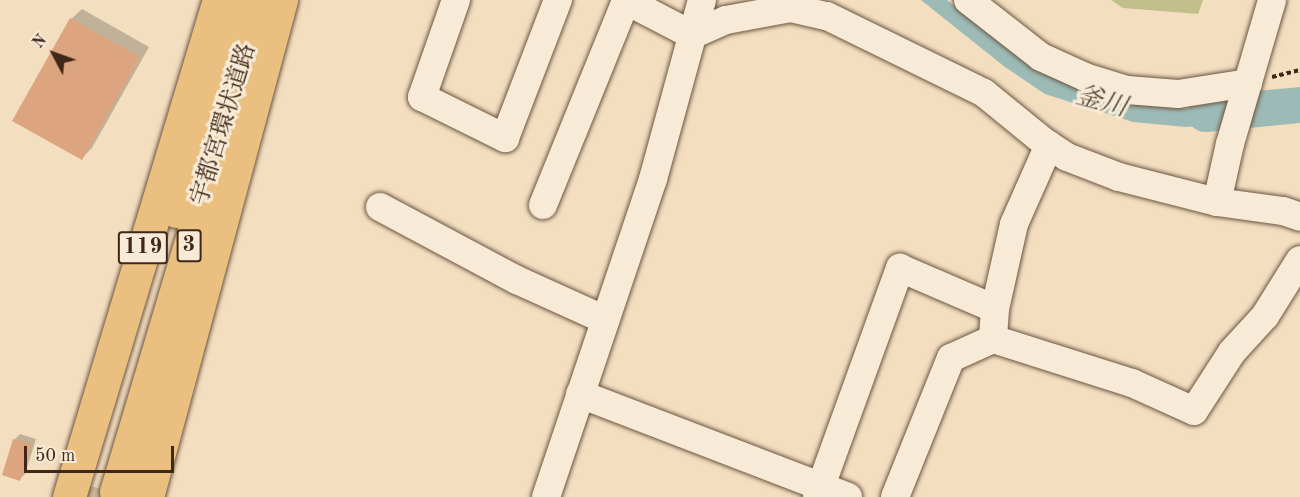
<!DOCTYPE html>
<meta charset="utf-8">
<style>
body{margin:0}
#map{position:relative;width:1300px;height:497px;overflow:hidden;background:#f3dec0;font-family:"Old Standard TT","Noto Serif JP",serif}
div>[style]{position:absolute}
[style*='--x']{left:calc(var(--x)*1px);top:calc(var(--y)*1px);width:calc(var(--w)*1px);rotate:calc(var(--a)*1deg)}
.green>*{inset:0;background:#c3bf8d}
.water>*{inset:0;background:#9cbbb7}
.shadow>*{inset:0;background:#0003}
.river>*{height:36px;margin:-18px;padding:0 18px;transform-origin:18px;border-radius:18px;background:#9cbbb7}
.building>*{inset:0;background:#dda57f}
.major-tunnel>*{height:33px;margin-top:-16.5px;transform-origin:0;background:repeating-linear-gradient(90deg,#cfba9e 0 33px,transparent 0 49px)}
.path>*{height:4px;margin-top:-2px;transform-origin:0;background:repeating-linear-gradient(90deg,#3f2817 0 4.5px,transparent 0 7.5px)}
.roads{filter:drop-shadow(0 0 2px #6c5641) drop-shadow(0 0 2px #6c5641)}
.minor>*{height:28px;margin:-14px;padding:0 14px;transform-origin:14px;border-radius:14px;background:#f7ead6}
.major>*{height:33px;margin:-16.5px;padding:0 16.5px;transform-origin:16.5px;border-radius:16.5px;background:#eabf80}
.highway>*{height:33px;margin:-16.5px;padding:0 16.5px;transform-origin:16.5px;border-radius:16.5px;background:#eabf80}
span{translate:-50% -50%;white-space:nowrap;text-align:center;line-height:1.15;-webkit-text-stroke:6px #f7ead6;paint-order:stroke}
.shield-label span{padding:2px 4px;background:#f7ead6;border:2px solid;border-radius:4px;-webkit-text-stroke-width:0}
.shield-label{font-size:22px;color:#3f2817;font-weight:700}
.street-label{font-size:24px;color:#3f2817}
.water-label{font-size:26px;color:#564d3f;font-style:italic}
.north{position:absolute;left:24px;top:24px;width:60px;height:60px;-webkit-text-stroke:4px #f7ead6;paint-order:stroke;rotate:311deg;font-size:16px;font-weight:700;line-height:24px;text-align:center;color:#3f2817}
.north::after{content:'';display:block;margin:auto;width:21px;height:27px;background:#3f2817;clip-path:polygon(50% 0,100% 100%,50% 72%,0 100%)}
.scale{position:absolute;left:24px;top:446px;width:150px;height:27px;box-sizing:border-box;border:3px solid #3f2817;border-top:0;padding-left:8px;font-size:18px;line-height:21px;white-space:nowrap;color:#3f2817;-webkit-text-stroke:4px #f7ead6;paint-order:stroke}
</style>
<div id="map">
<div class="green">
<i style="clip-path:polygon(1111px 0,1203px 0,1198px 14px,1123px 8px)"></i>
</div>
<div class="water">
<i style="clip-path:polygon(921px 0,947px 0,1003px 44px,1142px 104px,1189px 109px,1234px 102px,1227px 124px,1186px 127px,1133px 122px,1045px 94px,1005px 67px)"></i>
<i style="clip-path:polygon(1300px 95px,1300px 112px,1261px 118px,1266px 98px)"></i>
</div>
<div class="shadow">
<i style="clip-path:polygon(82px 9px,149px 47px,92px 148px,82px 158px,71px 19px)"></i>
<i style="clip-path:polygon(20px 434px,36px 439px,25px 474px,20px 479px,4px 474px,15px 439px)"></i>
</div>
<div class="river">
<i style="--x:1205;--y:114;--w:95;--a:-5.4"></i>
</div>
<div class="building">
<i style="clip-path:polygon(70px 18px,140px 57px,82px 160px,12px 121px)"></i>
<i style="clip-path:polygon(13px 439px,32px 444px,20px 481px,2px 475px)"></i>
</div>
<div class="major-tunnel">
<i style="--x:91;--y:497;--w:11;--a:-75"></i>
</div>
<div class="path">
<i style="--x:1272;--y:77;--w:29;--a:-14"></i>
</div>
<div class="roads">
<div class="minor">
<i style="--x:456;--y:0;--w:103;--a:109.3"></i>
<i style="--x:422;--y:97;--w:93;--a:26.3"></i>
<i style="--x:505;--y:138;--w:148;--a:-69"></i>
<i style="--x:625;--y:0;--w:76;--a:27.6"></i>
<i style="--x:968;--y:0;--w:93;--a:38"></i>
<i style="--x:1041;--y:57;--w:48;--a:24.4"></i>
<i style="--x:1085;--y:77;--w:44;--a:17.2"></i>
<i style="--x:1127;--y:90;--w:51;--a:4.5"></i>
<i style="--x:1178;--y:94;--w:71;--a:-8.9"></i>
<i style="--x:692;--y:35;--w:37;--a:-24"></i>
<i style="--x:726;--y:20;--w:66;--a:-10.5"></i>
<i style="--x:791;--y:8;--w:37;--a:13"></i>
<i style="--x:827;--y:16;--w:175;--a:26.1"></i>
<i style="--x:984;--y:93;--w:77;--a:39.2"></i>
<i style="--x:1044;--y:142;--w:27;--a:33"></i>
<i style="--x:1067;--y:157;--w:56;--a:21"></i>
<i style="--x:1119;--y:177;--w:101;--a:14.3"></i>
<i style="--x:1217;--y:202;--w:67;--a:7.8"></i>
<i style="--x:1283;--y:211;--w:18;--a:19"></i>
<i style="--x:1049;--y:145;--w:86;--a:113.9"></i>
<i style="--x:1014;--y:224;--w:87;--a:102.6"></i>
<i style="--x:995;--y:309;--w:30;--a:94"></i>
<i style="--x:993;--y:339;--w:146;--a:17.6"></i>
<i style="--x:1132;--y:383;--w:68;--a:24.3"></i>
<i style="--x:1194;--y:411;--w:70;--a:-57.2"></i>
<i style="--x:1232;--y:352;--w:49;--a:-47.5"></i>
<i style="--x:1265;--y:316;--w:66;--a:-58"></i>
<i style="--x:1217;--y:202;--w:59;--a:-77.4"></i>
<i style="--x:1230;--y:144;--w:150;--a:-73.7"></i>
<i style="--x:543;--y:205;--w:220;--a:-67.9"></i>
<i style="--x:380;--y:207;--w:155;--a:28.1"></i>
<i style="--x:517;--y:280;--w:97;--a:24.4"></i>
<i style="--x:580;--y:394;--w:287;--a:21"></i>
<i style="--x:546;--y:497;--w:336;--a:-71.4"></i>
<i style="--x:653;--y:179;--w:186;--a:-74.7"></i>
<i style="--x:817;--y:497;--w:244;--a:-70.1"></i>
<i style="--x:900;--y:268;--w:103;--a:23.3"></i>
<i style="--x:895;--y:497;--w:150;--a:-68.1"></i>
<i style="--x:951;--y:358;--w:46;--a:-24.3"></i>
</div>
<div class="major">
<i style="--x:176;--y:211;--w:220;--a:-73.6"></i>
<i style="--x:116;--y:492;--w:513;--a:-73.36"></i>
</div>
<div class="highway">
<i style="--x:69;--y:497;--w:519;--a:-73.21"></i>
<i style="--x:147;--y:497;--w:515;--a:-74.91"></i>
</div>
</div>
<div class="shield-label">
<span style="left:189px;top:246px">3</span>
<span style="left:143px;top:248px">119</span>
</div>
<div class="street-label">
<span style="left:225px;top:125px;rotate:-73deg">宇都宮環状道路</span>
</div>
<div class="water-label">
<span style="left:1101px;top:103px;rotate:15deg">釜川</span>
</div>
<div class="north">N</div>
<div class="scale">50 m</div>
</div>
